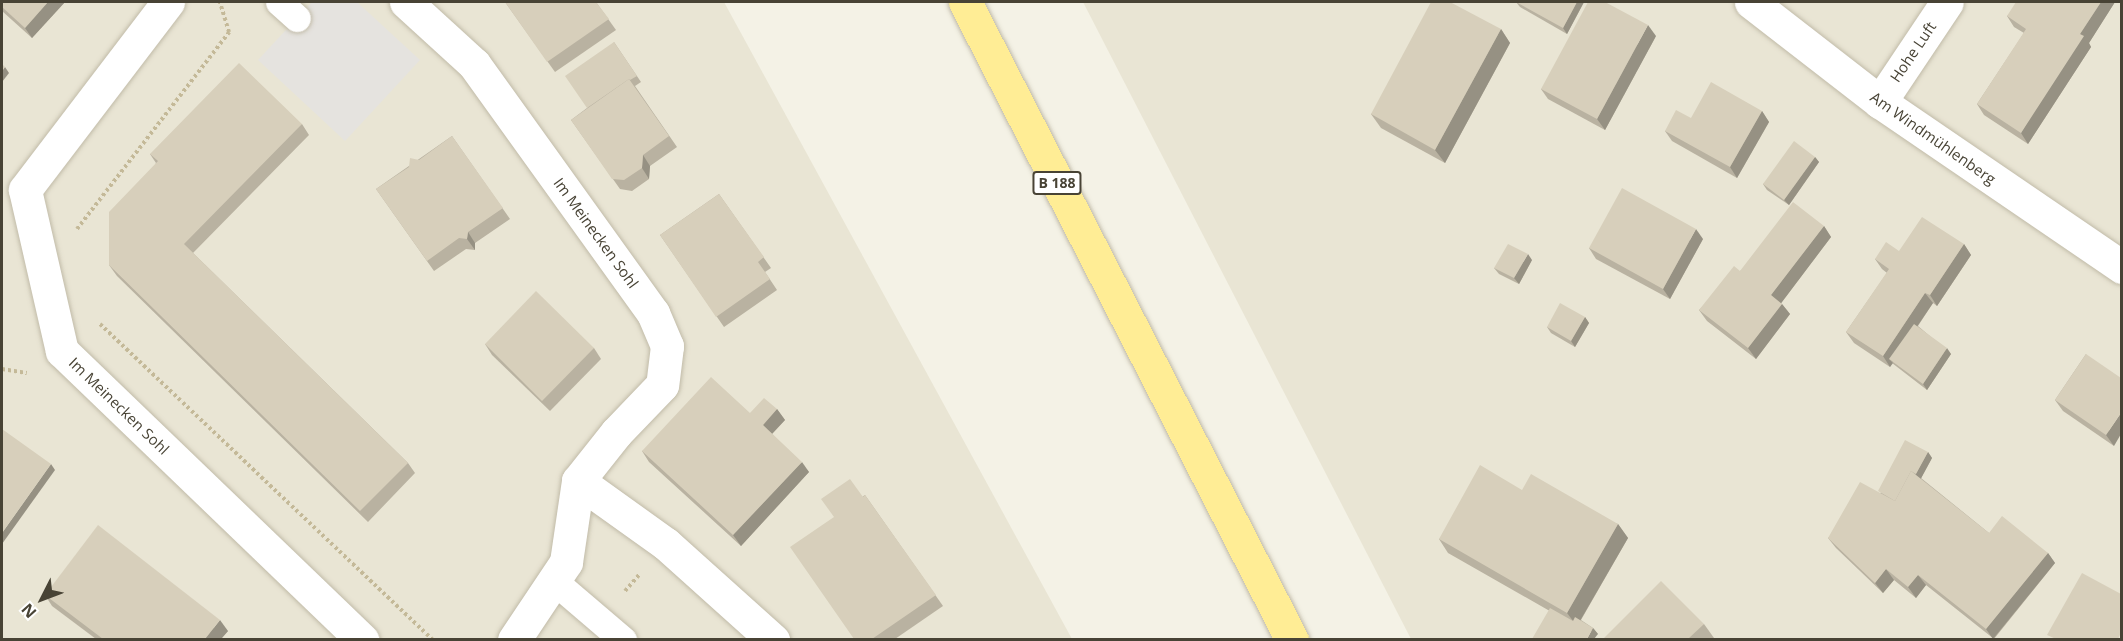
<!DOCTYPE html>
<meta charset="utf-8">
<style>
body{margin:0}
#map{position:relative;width:2123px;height:641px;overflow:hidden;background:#f4f2e6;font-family:"Open Sans",sans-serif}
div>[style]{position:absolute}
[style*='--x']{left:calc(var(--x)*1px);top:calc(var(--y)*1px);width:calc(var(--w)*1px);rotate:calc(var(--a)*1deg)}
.residential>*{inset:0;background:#e9e5d4}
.parking>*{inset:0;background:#e5e3df}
.path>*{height:4px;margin-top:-2px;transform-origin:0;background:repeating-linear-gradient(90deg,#c4b998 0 3px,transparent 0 6px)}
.roads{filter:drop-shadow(0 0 2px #c1bba8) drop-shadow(0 0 2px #c1bba8)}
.service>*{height:27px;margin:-13.5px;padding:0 13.5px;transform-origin:13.5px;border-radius:13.5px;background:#fff}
.minor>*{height:33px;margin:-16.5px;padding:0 16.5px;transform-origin:16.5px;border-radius:16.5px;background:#fff}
.primary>*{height:33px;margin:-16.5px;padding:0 16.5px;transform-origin:16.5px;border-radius:16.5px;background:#ffed95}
.wall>*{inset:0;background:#b9b2a1}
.shaded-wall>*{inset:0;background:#969183}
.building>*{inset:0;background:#d7cfbb}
span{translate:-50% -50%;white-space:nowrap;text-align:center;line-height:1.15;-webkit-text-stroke:6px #fff;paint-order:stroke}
.shield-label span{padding:2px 4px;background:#fff;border:2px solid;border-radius:4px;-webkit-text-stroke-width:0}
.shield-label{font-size:14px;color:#484335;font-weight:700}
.street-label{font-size:15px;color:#484335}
.frame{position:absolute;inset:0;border:3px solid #484335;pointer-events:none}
.north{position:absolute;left:12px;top:569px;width:60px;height:60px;-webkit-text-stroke:4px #fff;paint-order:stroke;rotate:228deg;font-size:16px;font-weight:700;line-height:24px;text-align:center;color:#484335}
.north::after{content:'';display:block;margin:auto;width:21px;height:27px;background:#484335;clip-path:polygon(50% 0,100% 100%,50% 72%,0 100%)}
</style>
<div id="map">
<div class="residential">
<i style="clip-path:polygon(2px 2px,724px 2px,1072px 639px,2px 639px)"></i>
<i style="clip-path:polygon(1083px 2px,2121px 2px,2121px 639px,1411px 639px)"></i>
</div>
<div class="parking">
<i style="clip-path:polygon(312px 2px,357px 2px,420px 60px,345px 141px,258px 60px)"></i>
</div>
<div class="path">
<i style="--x:77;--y:229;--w:249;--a:-52.3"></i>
<i style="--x:229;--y:32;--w:31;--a:-107"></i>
<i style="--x:100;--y:324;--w:459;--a:43.5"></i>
<i style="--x:2;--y:369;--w:25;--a:9"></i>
<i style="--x:625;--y:591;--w:23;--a:-49"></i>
</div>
<div class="roads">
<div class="service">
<i style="--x:279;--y:2;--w:24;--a:42"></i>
<i style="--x:554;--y:581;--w:91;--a:40.5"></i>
</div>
<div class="minor">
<i style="--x:168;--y:2;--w:236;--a:127.3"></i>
<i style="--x:25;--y:190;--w:165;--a:77.1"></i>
<i style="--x:62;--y:351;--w:417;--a:43.9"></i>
<i style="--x:406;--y:2;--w:92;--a:42.4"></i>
<i style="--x:474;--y:64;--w:307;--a:54.3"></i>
<i style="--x:653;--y:313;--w:36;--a:67"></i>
<i style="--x:667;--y:346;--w:39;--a:97"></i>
<i style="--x:662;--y:385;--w:66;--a:133.8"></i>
<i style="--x:616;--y:433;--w:61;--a:128.4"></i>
<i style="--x:578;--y:481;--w:108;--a:35.6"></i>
<i style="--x:666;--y:544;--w:144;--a:41.9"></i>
<i style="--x:1751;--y:2;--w:163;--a:37.8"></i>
<i style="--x:1880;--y:102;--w:293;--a:34.3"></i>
<i style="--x:1880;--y:102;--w:120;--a:-56.2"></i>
<i style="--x:514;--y:640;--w:94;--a:-56.3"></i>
<i style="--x:566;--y:562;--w:82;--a:-81.6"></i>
</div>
<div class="primary">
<i style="--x:965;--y:2;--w:717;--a:62.86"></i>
</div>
</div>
<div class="wall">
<i style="clip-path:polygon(2px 2px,65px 2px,32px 38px,2px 11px)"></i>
<i style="clip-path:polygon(505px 2px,596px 2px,616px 30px,555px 72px)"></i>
<i style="clip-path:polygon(1516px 2px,1584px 2px,1567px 34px,1520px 7px)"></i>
<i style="clip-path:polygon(2028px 2px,2115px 2px,2089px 43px,2091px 47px,2028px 144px,1984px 115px,1977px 104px,2024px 33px,2014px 27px,2007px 16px)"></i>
<i style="clip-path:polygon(1501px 29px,1510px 43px,1445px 163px,1381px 128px,1371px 114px)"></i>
<i style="clip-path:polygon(1656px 36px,1605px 130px,1548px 99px,1541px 89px)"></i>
<i style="clip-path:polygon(614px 42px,641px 82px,635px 86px,677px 147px,650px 166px,649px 179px,632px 191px,620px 189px,571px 120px,587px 108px)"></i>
<i style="clip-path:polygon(1762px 111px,1769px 122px,1737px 178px,1672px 141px,1665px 131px,1691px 118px)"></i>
<i style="clip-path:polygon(302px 124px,309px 135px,193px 253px,408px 463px,415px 473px,368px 522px,117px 276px,109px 265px,156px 163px,150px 154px)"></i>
<i style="clip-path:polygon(452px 136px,510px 219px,475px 243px,475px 250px,466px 249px,434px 271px,376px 189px)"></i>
<i style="clip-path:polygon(1815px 157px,1819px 162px,1789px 205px,1767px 190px,1763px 184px)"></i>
<i style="clip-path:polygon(719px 194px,771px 268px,765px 272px,777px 290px,724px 327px,660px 235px)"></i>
<i style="clip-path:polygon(1824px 226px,1831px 237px,1781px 303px,1790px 314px,1756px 359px,1707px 321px,1699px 310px,1740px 271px)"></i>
<i style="clip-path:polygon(1703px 239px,1670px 299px,1596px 259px,1589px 248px)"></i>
<i style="clip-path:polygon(1964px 244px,1971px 255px,1937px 306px,1933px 303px,1918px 326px,1951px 354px,1927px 390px,1892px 363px,1890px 367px,1854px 343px,1846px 332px,1887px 273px,1882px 269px,1875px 259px,1899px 251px)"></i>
<i style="clip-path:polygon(1532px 260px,1519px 284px,1499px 274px,1494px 268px)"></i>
<i style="clip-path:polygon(1585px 317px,1589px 323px,1575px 347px,1551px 333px,1547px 327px)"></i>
<i style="clip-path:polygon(485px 344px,594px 348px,601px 359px,550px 411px,492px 355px)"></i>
<i style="clip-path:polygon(2086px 354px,2114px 446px,2063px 411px,2055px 400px)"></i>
<i style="clip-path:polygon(777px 409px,785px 420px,772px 434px,809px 472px,741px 546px,649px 462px,642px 451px,750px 413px)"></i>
<i style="clip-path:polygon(1928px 452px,1932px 458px,1921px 478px,1989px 533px,2048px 553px,2055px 563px,1994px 639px,1926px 585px,1916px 598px,1894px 580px,1883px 593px,1836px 548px,1828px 538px)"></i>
<i style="clip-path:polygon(1522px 490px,1618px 524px,1628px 538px,1581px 620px,1593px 628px,1598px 634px,1548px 610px,1448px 553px,1439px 539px)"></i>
<i style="clip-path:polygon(865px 495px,943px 606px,895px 639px,854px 639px,834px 517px)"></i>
<i style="clip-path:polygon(45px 595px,228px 631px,221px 639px,96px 639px,52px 606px)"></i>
<i style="clip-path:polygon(1704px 624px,1714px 638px,1712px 639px,1603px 639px)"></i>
</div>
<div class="shaded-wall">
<i style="clip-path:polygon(48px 2px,65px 2px,32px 38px,25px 28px)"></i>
<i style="clip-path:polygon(1577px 2px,1584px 2px,1567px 34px,1563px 28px)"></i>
<i style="clip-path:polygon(2101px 2px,2115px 2px,2089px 43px,2091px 47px,2028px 144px,2021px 133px,2080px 34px)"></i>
<i style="clip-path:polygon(1648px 25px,1656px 36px,1605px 130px,1597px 119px)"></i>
<i style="clip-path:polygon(1501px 29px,1510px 43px,1445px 163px,1435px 150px)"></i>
<i style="clip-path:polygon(5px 67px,9px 73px,2px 82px,2px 71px)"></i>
<i style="clip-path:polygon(1762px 111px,1769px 122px,1737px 178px,1730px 167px)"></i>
<i style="clip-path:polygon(643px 155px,650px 166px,649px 179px,642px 168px)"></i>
<i style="clip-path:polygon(1815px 157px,1819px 162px,1789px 205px,1784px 200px)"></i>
<i style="clip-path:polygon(1824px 226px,1831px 237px,1779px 306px,1771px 295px)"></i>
<i style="clip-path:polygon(1696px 229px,1703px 239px,1670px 299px,1663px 289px)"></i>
<i style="clip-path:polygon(468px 232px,475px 243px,475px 250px,467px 239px)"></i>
<i style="clip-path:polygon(1964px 244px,1971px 255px,1937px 306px,1930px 295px)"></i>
<i style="clip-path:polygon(1528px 254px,1532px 260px,1519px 284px,1514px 278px)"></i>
<i style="clip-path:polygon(1925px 293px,1933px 303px,1893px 362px,1889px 359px,1893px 363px,1890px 367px,1883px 356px)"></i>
<i style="clip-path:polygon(1782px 304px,1790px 314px,1756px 359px,1748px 348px)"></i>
<i style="clip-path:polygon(1585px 317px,1589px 323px,1575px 347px,1571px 341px)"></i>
<i style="clip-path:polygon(1947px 348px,1951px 354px,1927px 390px,1923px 384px)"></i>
<i style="clip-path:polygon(777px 409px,785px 420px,770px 436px,763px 425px)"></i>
<i style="clip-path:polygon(2121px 413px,2121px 434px,2114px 446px,2106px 435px)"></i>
<i style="clip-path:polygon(1928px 452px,1932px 458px,1903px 512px,1898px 506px)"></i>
<i style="clip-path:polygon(802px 462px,809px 472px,741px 546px,733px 535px)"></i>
<i style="clip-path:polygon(51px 464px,55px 470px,2px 544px,2px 533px)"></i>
<i style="clip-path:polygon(1618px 524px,1628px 538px,1577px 626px,1567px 613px)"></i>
<i style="clip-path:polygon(2048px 553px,2055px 563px,1993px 639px,1986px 629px)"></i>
<i style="clip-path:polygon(1886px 569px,1894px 580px,1883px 593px,1875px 583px)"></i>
<i style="clip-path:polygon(1918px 575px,1926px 585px,1916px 598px,1908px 587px)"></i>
<i style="clip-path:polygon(220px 620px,228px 631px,221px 639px,205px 639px)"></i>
<i style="clip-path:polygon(1593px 628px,1598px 634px,1594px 639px,1587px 639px)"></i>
</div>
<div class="building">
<i style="clip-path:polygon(2px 2px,48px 2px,25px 28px,2px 7px)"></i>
<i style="clip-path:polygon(505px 2px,596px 2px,609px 19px,547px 62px)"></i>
<i style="clip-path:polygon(1431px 2px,1450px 2px,1501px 29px,1435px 150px,1371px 114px)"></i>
<i style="clip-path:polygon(1516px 2px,1577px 2px,1563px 28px)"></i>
<i style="clip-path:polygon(1588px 2px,1605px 2px,1648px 25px,1597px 119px,1541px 89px)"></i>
<i style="clip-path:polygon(2016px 2px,2024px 2px,2027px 3px,2028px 2px,2101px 2px,2080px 34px,2084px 36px,2021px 133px,1977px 104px,2026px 29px,2007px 16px)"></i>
<i style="clip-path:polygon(614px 42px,637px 76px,630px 80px,629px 79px,587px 108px,565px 76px)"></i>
<i style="clip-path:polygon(239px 63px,302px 124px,184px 244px,408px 463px,360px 511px,109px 265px,109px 212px,158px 161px,150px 154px)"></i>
<i style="clip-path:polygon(2px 64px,5px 67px,2px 71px)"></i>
<i style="clip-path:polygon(629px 79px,669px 136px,643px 155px,642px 168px,624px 180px,612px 179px,571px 120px)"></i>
<i style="clip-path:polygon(1711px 82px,1762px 111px,1730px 167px,1665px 131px,1676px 110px,1691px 118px)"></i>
<i style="clip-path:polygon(452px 136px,503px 208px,468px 232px,467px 239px,459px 238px,427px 261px,376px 189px,409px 167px,410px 158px,419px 160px)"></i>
<i style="clip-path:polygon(1794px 141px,1815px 157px,1784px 200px,1763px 184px)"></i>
<i style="clip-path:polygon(1622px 188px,1696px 229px,1663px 289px,1589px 248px)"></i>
<i style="clip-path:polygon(719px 194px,764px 257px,758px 262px,770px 279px,716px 317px,660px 235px)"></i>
<i style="clip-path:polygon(1793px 202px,1824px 226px,1771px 295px,1782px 304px,1748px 348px,1699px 310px,1734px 266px,1740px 271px)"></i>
<i style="clip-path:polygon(1922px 217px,1964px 244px,1930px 295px,1925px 293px,1883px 356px,1846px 332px,1889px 269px,1875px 259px,1886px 242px,1899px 251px)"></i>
<i style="clip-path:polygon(1508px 244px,1528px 254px,1514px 278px,1494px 268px)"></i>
<i style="clip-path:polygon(536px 291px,594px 348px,542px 401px,485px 344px)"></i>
<i style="clip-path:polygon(1560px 303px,1585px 317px,1571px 341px,1547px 327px)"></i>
<i style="clip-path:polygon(1914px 324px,1947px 348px,1923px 384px,1889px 359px)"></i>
<i style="clip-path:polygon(2086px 354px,2121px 378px,2121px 413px,2106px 435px,2055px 400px)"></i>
<i style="clip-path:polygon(711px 377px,750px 413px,764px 398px,777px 409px,763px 425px,802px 462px,733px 535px,642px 451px)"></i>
<i style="clip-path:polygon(2px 429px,51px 464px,2px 533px)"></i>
<i style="clip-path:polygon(1905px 440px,1928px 452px,1916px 474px,1911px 471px,1895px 501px,1878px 491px)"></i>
<i style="clip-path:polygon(1480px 465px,1522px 490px,1531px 474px,1618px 524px,1567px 613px,1439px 539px)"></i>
<i style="clip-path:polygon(1911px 471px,1989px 533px,2002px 516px,2048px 553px,1986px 629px,1918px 575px,1908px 587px,1886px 569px,1875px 583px,1828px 538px,1860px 482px,1895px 501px)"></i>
<i style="clip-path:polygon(850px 479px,863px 497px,865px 495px,936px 595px,872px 639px,854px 639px,790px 547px,834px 517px,821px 499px)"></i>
<i style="clip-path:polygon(98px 525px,220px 620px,205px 639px,103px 639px,45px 595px)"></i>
<i style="clip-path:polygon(2082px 573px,2121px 594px,2121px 633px,2118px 639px,2056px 639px,2047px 635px)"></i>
<i style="clip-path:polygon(1661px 581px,1704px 624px,1688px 639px,1603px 639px)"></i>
<i style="clip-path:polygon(1550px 608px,1573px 621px,1575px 617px,1593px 628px,1587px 639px,1532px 639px)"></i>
</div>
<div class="shield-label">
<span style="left:1057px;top:183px">B 188</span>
</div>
<div class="street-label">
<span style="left:1913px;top:52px;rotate:-56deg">Hohe Luft</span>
<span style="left:1933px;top:138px;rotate:35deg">Am Windmühlenberg</span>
<span style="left:596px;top:233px;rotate:54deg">Im Meinecken Sohl</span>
<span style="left:119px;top:406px;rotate:44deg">Im Meinecken Sohl</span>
</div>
<div class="frame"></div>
<div class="north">N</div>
</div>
